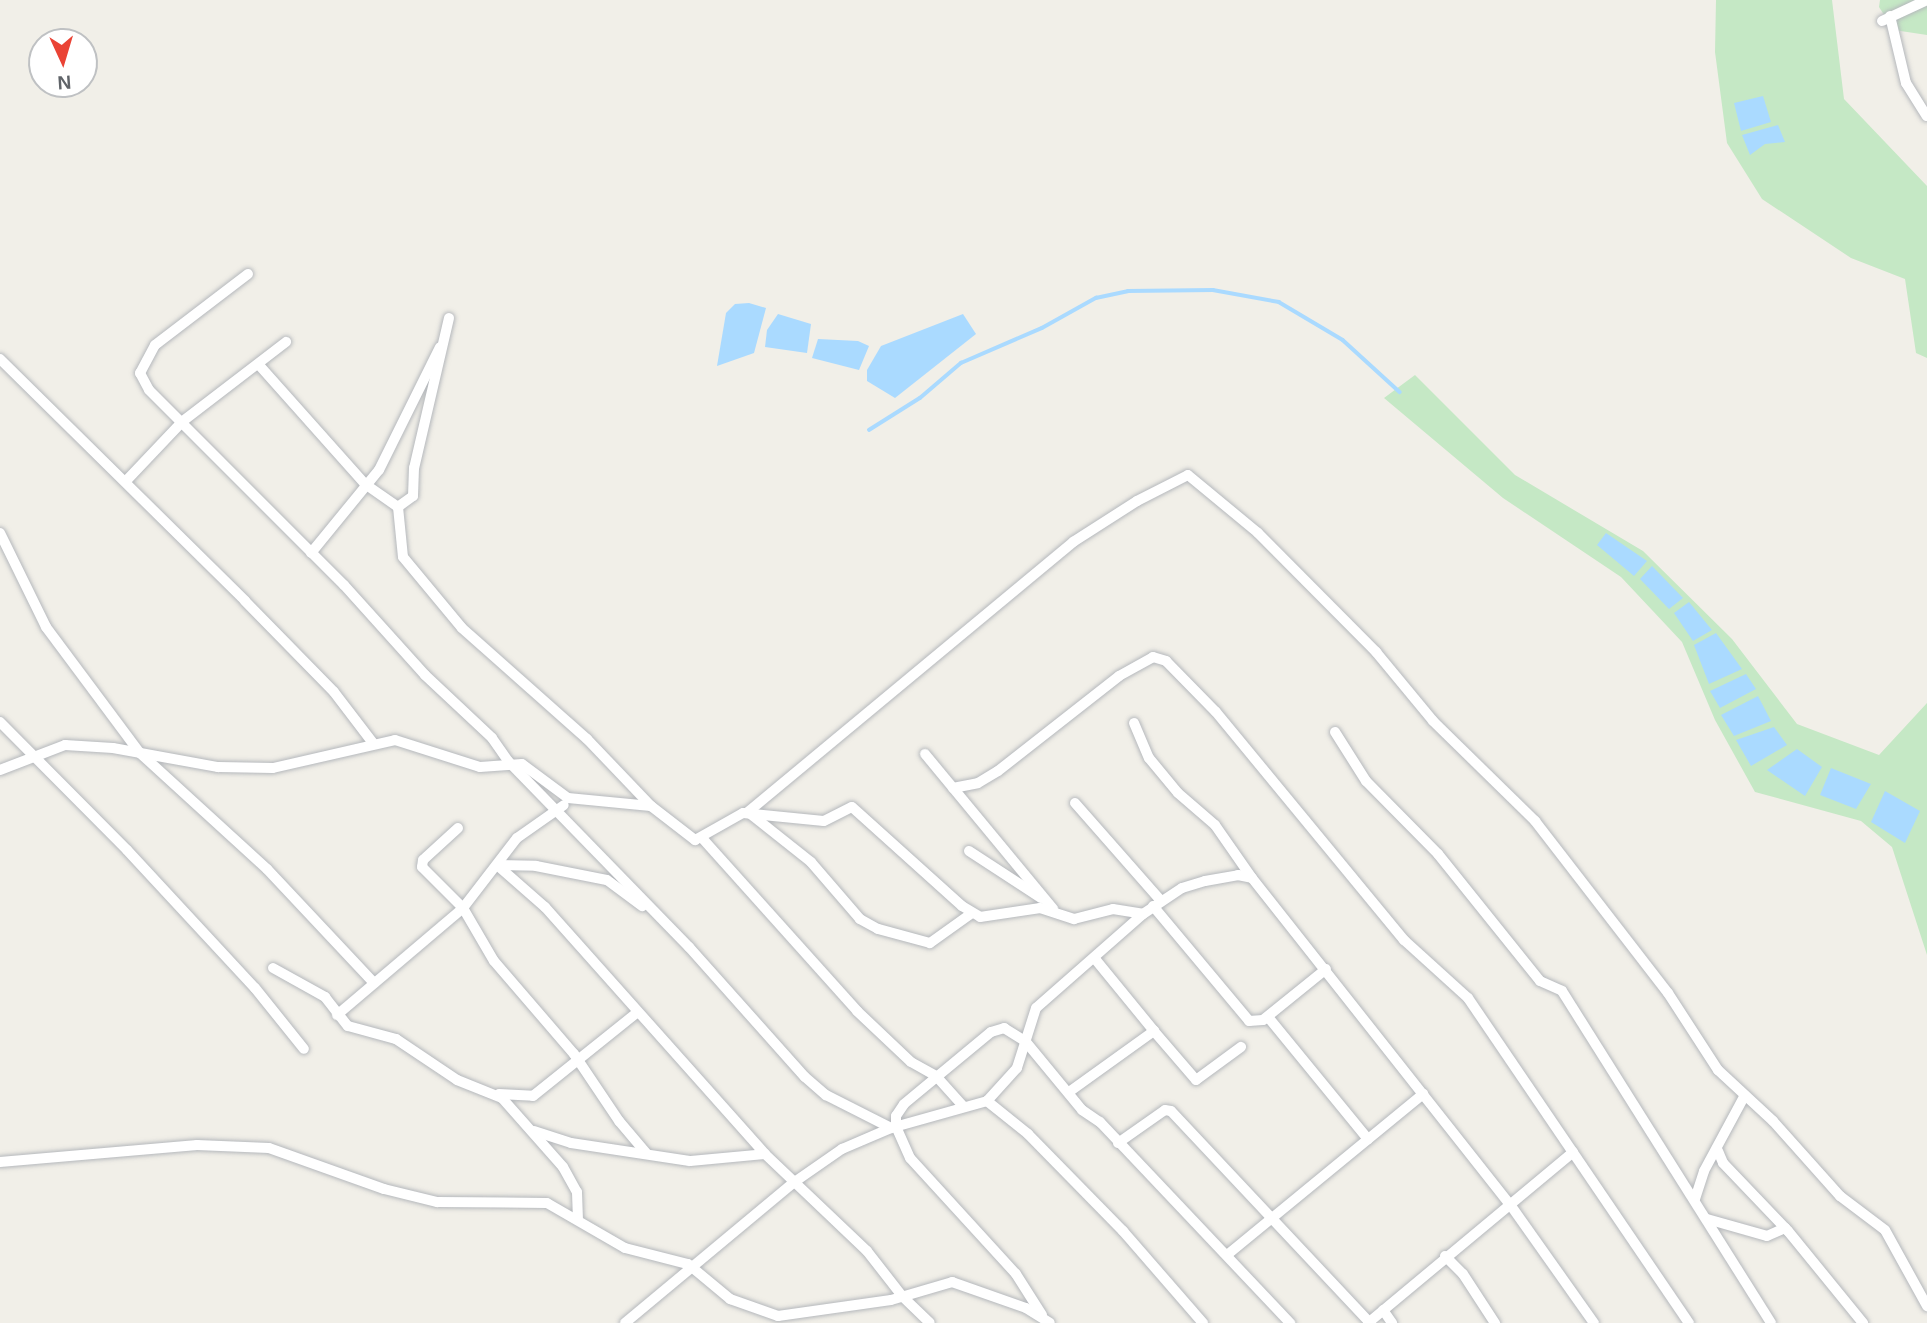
<!DOCTYPE html>
<style>
body{margin:0}
#map{position:relative;width:1927px;height:1323px;overflow:hidden;background:#f1efe8;font-family:Arial,sans-serif}
div>[style]{position:absolute}
[style*='--x']{left:calc(var(--x)*1px);top:calc(var(--y)*1px);width:calc(var(--w)*1px);rotate:calc(var(--a)*1deg)}
.green>*{inset:0;background:#c5e8c5}
.water>*{inset:0;background:#aadaff}
.stream>*{height:3.5px;margin:-1.75px;padding:0 1.75px;transform-origin:1.75px;border-radius:1.75px;background:#aadaff}
.roads{filter:drop-shadow(0 0 2px #b5b8bc) drop-shadow(0 0 2px #b5b8bc)}
.street>*{height:10px;margin:-5px;padding:0 5px;transform-origin:5px;border-radius:5px;background:#fff}
span{translate:-50% -50%;white-space:nowrap;text-align:center;line-height:1.15;-webkit-text-stroke:5px #fff;paint-order:stroke}
.north{position:absolute;left:28px;top:28px;width:70px;height:70px;box-sizing:border-box;background:#fff;border:2px solid #bfc1c3;border-radius:50%;rotate:176deg;font-size:19px;font-weight:700;line-height:28px;text-align:center;color:#5f6368}
.north::after{content:'';display:block;margin:auto;width:24px;height:32px;background:#ea4335;clip-path:polygon(50% 0,100% 100%,50% 72%,0 100%)}
</style>
<div id="map">
<div class="green">
<i style="clip-path:polygon(1716px 0,1832px 0,1844px 99px,1927px 186px,1927px 358px,1916px 353px,1905px 279px,1851px 258px,1762px 199px,1727px 143px,1715px 52px)"></i>
<i style="clip-path:polygon(1880px 0,1927px 0,1927px 35px,1894px 30px,1879px 7px)"></i>
<i style="clip-path:polygon(1415px 375px,1515px 475px,1643px 551px,1732px 639px,1797px 724px,1879px 755px,1927px 703px,1927px 955px,1892px 847px,1861px 821px,1755px 792px,1715px 720px,1682px 642px,1621px 577px,1503px 498px,1384px 398px)"></i>
</div>
<div class="water">
<i style="clip-path:polygon(1763px 96px,1771px 122px,1741px 131px,1734px 103px)"></i>
<i style="clip-path:polygon(1778px 125px,1785px 142px,1765px 144px,1750px 155px,1742px 135px)"></i>
<i style="clip-path:polygon(749px 303px,766px 308px,754px 353px,717px 366px,726px 313px,735px 304px)"></i>
<i style="clip-path:polygon(778px 314px,811px 324px,807px 353px,765px 347px,767px 330px)"></i>
<i style="clip-path:polygon(963px 314px,976px 334px,895px 398px,867px 381px,867px 370px,881px 346px)"></i>
<i style="clip-path:polygon(818px 339px,858px 341px,869px 346px,859px 370px,812px 358px)"></i>
<i style="clip-path:polygon(1606px 533px,1647px 561px,1634px 576px,1597px 545px)"></i>
<i style="clip-path:polygon(1652px 566px,1683px 598px,1669px 609px,1640px 579px)"></i>
<i style="clip-path:polygon(1689px 602px,1712px 630px,1693px 641px,1674px 613px)"></i>
<i style="clip-path:polygon(1716px 633px,1742px 669px,1709px 684px,1694px 645px)"></i>
<i style="clip-path:polygon(1746px 674px,1756px 689px,1720px 708px,1710px 691px)"></i>
<i style="clip-path:polygon(1758px 696px,1771px 721px,1734px 736px,1721px 715px)"></i>
<i style="clip-path:polygon(1774px 727px,1787px 745px,1751px 766px,1736px 740px)"></i>
<i style="clip-path:polygon(1797px 749px,1822px 767px,1805px 796px,1767px 770px)"></i>
<i style="clip-path:polygon(1831px 768px,1871px 784px,1856px 809px,1820px 795px)"></i>
<i style="clip-path:polygon(1885px 791px,1920px 811px,1905px 843px,1871px 822px)"></i>
</div>
<div class="stream">
<i style="--x:869;--y:430;--w:60;--a:-32.1"></i>
<i style="--x:920;--y:398;--w:54;--a:-40.5"></i>
<i style="--x:961;--y:363;--w:88;--a:-23.4"></i>
<i style="--x:1042;--y:328;--w:62;--a:-29.1"></i>
<i style="--x:1096;--y:298;--w:33;--a:-12"></i>
<i style="--x:1128;--y:291;--w:85;--a:-0.7"></i>
<i style="--x:1213;--y:290;--w:67;--a:10.3"></i>
<i style="--x:1279;--y:302;--w:74;--a:30.7"></i>
<i style="--x:1343;--y:340;--w:77;--a:42.4"></i>
</div>
<div class="roads">
<div class="street">
<i style="--x:1890;--y:16;--w:69;--a:76.6"></i>
<i style="--x:1906;--y:83;--w:39;--a:58"></i>
<i style="--x:1882;--y:21;--w:50;--a:-25"></i>
<i style="--x:248;--y:274;--w:117;--a:142.6"></i>
<i style="--x:155;--y:345;--w:32;--a:118"></i>
<i style="--x:140;--y:373;--w:19;--a:62"></i>
<i style="--x:149;--y:390;--w:276;--a:45"></i>
<i style="--x:344;--y:585;--w:121;--a:48"></i>
<i style="--x:425;--y:675;--w:92;--a:43.2"></i>
<i style="--x:492;--y:738;--w:29;--a:55"></i>
<i style="--x:509;--y:762;--w:258;--a:45.8"></i>
<i style="--x:689;--y:947;--w:174;--a:48.3"></i>
<i style="--x:805;--y:1077;--w:28;--a:41"></i>
<i style="--x:826;--y:1095;--w:73;--a:26.9"></i>
<i style="--x:449;--y:318;--w:154;--a:103.1"></i>
<i style="--x:414;--y:468;--w:28;--a:92"></i>
<i style="--x:413;--y:496;--w:19;--a:144"></i>
<i style="--x:398;--y:507;--w:50;--a:84.3"></i>
<i style="--x:403;--y:557;--w:92;--a:50.3"></i>
<i style="--x:462;--y:628;--w:167;--a:41.6"></i>
<i style="--x:587;--y:739;--w:93;--a:46.3"></i>
<i style="--x:0;--y:359;--w:344;--a:44.6"></i>
<i style="--x:245;--y:601;--w:127;--a:45.6"></i>
<i style="--x:334;--y:692;--w:64;--a:52.6"></i>
<i style="--x:259;--y:365;--w:159;--a:48.3"></i>
<i style="--x:365;--y:484;--w:40;--a:34.9"></i>
<i style="--x:126;--y:481;--w:83;--a:-46.5"></i>
<i style="--x:183;--y:421;--w:130;--a:-37.5"></i>
<i style="--x:0;--y:533;--w:105;--a:63.9"></i>
<i style="--x:46;--y:627;--w:157;--a:53.3"></i>
<i style="--x:140;--y:753;--w:172;--a:42.4"></i>
<i style="--x:267;--y:869;--w:156;--a:46.8"></i>
<i style="--x:311;--y:553;--w:107;--a:-50.7"></i>
<i style="--x:379;--y:470;--w:137;--a:-63.6"></i>
<i style="--x:0;--y:722;--w:180;--a:45.2"></i>
<i style="--x:127;--y:850;--w:188;--a:47.2"></i>
<i style="--x:255;--y:988;--w:78;--a:51.2"></i>
<i style="--x:1134;--y:723;--w:38;--a:67"></i>
<i style="--x:1149;--y:758;--w:45;--a:50.4"></i>
<i style="--x:1178;--y:793;--w:49;--a:40.9"></i>
<i style="--x:1215;--y:825;--w:65;--a:55.1"></i>
<i style="--x:1335;--y:732;--w:58;--a:57.7"></i>
<i style="--x:1366;--y:781;--w:103;--a:45.4"></i>
<i style="--x:1438;--y:854;--w:163;--a:51.2"></i>
<i style="--x:1540;--y:981;--w:24;--a:24"></i>
<i style="--x:1562;--y:991;--w:392;--a:57.8"></i>
<i style="--x:925;--y:754;--w:201;--a:50.4"></i>
<i style="--x:0;--y:770;--w:70;--a:-21"></i>
<i style="--x:65;--y:745;--w:48;--a:3.6"></i>
<i style="--x:113;--y:748;--w:107;--a:10.3"></i>
<i style="--x:218;--y:767;--w:55;--a:1"></i>
<i style="--x:273;--y:768;--w:125;--a:-12.9"></i>
<i style="--x:395;--y:740;--w:89;--a:17.6"></i>
<i style="--x:480;--y:767;--w:42;--a:-4.1"></i>
<i style="--x:522;--y:764;--w:57;--a:36.5"></i>
<i style="--x:568;--y:798;--w:83;--a:5.5"></i>
<i style="--x:651;--y:806;--w:56;--a:37.7"></i>
<i style="--x:695;--y:840;--w:55;--a:-29.4"></i>
<i style="--x:743;--y:813;--w:81;--a:5.6"></i>
<i style="--x:824;--y:821;--w:31;--a:-27"></i>
<i style="--x:852;--y:807;--w:148;--a:42"></i>
<i style="--x:962;--y:906;--w:21;--a:31"></i>
<i style="--x:980;--y:917;--w:61;--a:-8.5"></i>
<i style="--x:1040;--y:908;--w:36;--a:18"></i>
<i style="--x:1074;--y:919;--w:40;--a:-14.4"></i>
<i style="--x:1113;--y:909;--w:30;--a:9"></i>
<i style="--x:1143;--y:914;--w:142;--a:138.7"></i>
<i style="--x:1036;--y:1008;--w:63;--a:107.6"></i>
<i style="--x:1017;--y:1068;--w:45;--a:132.3"></i>
<i style="--x:953;--y:788;--w:25;--a:-11"></i>
<i style="--x:978;--y:783;--w:23;--a:-31"></i>
<i style="--x:998;--y:771;--w:154;--a:-38.1"></i>
<i style="--x:1119;--y:676;--w:39;--a:-29"></i>
<i style="--x:1153;--y:657;--w:14;--a:17"></i>
<i style="--x:1166;--y:661;--w:71;--a:45.6"></i>
<i style="--x:1216;--y:712;--w:296;--a:50.5"></i>
<i style="--x:1404;--y:940;--w:86;--a:42.2"></i>
<i style="--x:1468;--y:998;--w:393;--a:55.8"></i>
<i style="--x:1075;--y:803;--w:130;--a:48.7"></i>
<i style="--x:458;--y:828;--w:47;--a:137.6"></i>
<i style="--x:423;--y:860;--w:7;--a:98"></i>
<i style="--x:422;--y:867;--w:58;--a:45"></i>
<i style="--x:463;--y:908;--w:61;--a:59.7"></i>
<i style="--x:494;--y:961;--w:123;--a:49.3"></i>
<i style="--x:574;--y:1054;--w:81;--a:56.1"></i>
<i style="--x:619;--y:1121;--w:42;--a:49.8"></i>
<i style="--x:702;--y:838;--w:232;--a:48.1"></i>
<i style="--x:857;--y:1011;--w:74;--a:43.4"></i>
<i style="--x:911;--y:1062;--w:29;--a:29"></i>
<i style="--x:936;--y:1076;--w:40;--a:48"></i>
<i style="--x:969;--y:851;--w:86;--a:33.1"></i>
<i style="--x:497;--y:865;--w:64;--a:41.2"></i>
<i style="--x:545;--y:907;--w:331;--a:48.3"></i>
<i style="--x:765;--y:1154;--w:141;--a:43.6"></i>
<i style="--x:867;--y:1251;--w:58;--a:52"></i>
<i style="--x:903;--y:1297;--w:37;--a:44"></i>
<i style="--x:497;--y:865;--w:39;--a:1"></i>
<i style="--x:536;--y:866;--w:72;--a:11.2"></i>
<i style="--x:607;--y:880;--w:44;--a:36.6"></i>
<i style="--x:1153;--y:906;--w:150;--a:50.1"></i>
<i style="--x:1249;--y:1021;--w:14;--a:-4"></i>
<i style="--x:1263;--y:1020;--w:81;--a:-39"></i>
<i style="--x:972;--y:913;--w:52;--a:144.5"></i>
<i style="--x:930;--y:943;--w:54;--a:-164.9"></i>
<i style="--x:878;--y:929;--w:21;--a:-151"></i>
<i style="--x:860;--y:919;--w:75;--a:-130.7"></i>
<i style="--x:811;--y:862;--w:80;--a:-141.6"></i>
<i style="--x:748;--y:812;--w:423;--a:-39.7"></i>
<i style="--x:1073;--y:542;--w:76;--a:-32.6"></i>
<i style="--x:1137;--y:501;--w:57;--a:-27"></i>
<i style="--x:1188;--y:475;--w:91;--a:39.6"></i>
<i style="--x:1258;--y:533;--w:168;--a:45.2"></i>
<i style="--x:1376;--y:652;--w:89;--a:50.4"></i>
<i style="--x:1433;--y:721;--w:143;--a:44.4"></i>
<i style="--x:1535;--y:821;--w:217;--a:52.3"></i>
<i style="--x:1668;--y:993;--w:92;--a:57"></i>
<i style="--x:1718;--y:1070;--w:75;--a:42.8"></i>
<i style="--x:1773;--y:1121;--w:101;--a:48.2"></i>
<i style="--x:1840;--y:1196;--w:56;--a:37.1"></i>
<i style="--x:1885;--y:1230;--w:87;--a:61.1"></i>
<i style="--x:1143;--y:914;--w:47;--a:-33.7"></i>
<i style="--x:1182;--y:888;--w:24;--a:-17"></i>
<i style="--x:1205;--y:881;--w:34;--a:-10"></i>
<i style="--x:1238;--y:875;--w:14;--a:12"></i>
<i style="--x:1252;--y:878;--w:414;--a:51.7"></i>
<i style="--x:1509;--y:1203;--w:147;--a:54.7"></i>
<i style="--x:273;--y:968;--w:60;--a:29.1"></i>
<i style="--x:325;--y:997;--w:37;--a:52"></i>
<i style="--x:348;--y:1026;--w:50;--a:15.2"></i>
<i style="--x:396;--y:1039;--w:73;--a:33.9"></i>
<i style="--x:457;--y:1080;--w:48;--a:21.8"></i>
<i style="--x:502;--y:1098;--w:92;--a:48.5"></i>
<i style="--x:563;--y:1167;--w:29;--a:61"></i>
<i style="--x:577;--y:1192;--w:26;--a:88"></i>
<i style="--x:337;--y:1015;--w:165;--a:-40.3"></i>
<i style="--x:463;--y:908;--w:88;--a:-52.4"></i>
<i style="--x:517;--y:838;--w:57;--a:-35.1"></i>
<i style="--x:1268;--y:1017;--w:158;--a:50.7"></i>
<i style="--x:1153;--y:1030;--w:66;--a:49.3"></i>
<i style="--x:1196;--y:1080;--w:56;--a:-36.3"></i>
<i style="--x:1069;--y:1092;--w:105;--a:-35.7"></i>
<i style="--x:1154;--y:1031;--w:93;--a:-129.3"></i>
<i style="--x:499;--y:1094;--w:34;--a:3"></i>
<i style="--x:533;--y:1096;--w:134;--a:-38.7"></i>
<i style="--x:534;--y:1131;--w:39;--a:18"></i>
<i style="--x:571;--y:1143;--w:120;--a:8.6"></i>
<i style="--x:690;--y:1161;--w:75;--a:-5.3"></i>
<i style="--x:1118;--y:1143;--w:57;--a:-35.1"></i>
<i style="--x:1165;--y:1110;--w:6;--a:9"></i>
<i style="--x:1171;--y:1111;--w:289;--a:46.8"></i>
<i style="--x:1718;--y:1151;--w:13;--a:67"></i>
<i style="--x:1723;--y:1163;--w:94;--a:46.3"></i>
<i style="--x:1788;--y:1231;--w:119;--a:50.8"></i>
<i style="--x:0;--y:1162;--w:198;--a:-4.9"></i>
<i style="--x:197;--y:1145;--w:72;--a:2.4"></i>
<i style="--x:269;--y:1148;--w:122;--a:19.6"></i>
<i style="--x:384;--y:1189;--w:55;--a:13.8"></i>
<i style="--x:437;--y:1202;--w:110;--a:0.5"></i>
<i style="--x:547;--y:1203;--w:90;--a:30"></i>
<i style="--x:625;--y:1248;--w:65;--a:14.3"></i>
<i style="--x:688;--y:1264;--w:55;--a:39.8"></i>
<i style="--x:730;--y:1299;--w:51;--a:19.5"></i>
<i style="--x:778;--y:1316;--w:114;--a:-8.1"></i>
<i style="--x:891;--y:1300;--w:64;--a:-16.4"></i>
<i style="--x:952;--y:1282;--w:78;--a:19.4"></i>
<i style="--x:1026;--y:1308;--w:28;--a:32"></i>
<i style="--x:1695;--y:1199;--w:29;--a:-72"></i>
<i style="--x:1704;--y:1171;--w:86;--a:-61.7"></i>
<i style="--x:1707;--y:1219;--w:62;--a:15.8"></i>
<i style="--x:1767;--y:1236;--w:20;--a:-24"></i>
<i style="--x:1227;--y:1255;--w:254;--a:-39.4"></i>
<i style="--x:1445;--y:1256;--w:25;--a:45"></i>
<i style="--x:1463;--y:1274;--w:59;--a:56.9"></i>
<i style="--x:1383;--y:1310;--w:16;--a:55"></i>
<i style="--x:1042;--y:1315;--w:49;--a:-122.4"></i>
<i style="--x:1016;--y:1274;--w:157;--a:-132.4"></i>
<i style="--x:910;--y:1158;--w:35;--a:-114"></i>
<i style="--x:896;--y:1126;--w:10;--a:-90"></i>
<i style="--x:896;--y:1116;--w:14;--a:-56"></i>
<i style="--x:904;--y:1104;--w:113;--a:-39.6"></i>
<i style="--x:991;--y:1032;--w:14;--a:-17"></i>
<i style="--x:1004;--y:1028;--w:26;--a:32"></i>
<i style="--x:1026;--y:1042;--w:88;--a:50.5"></i>
<i style="--x:1082;--y:1110;--w:22;--a:34"></i>
<i style="--x:1100;--y:1122;--w:277;--a:46.6"></i>
<i style="--x:625;--y:1323;--w:219;--a:-39.8"></i>
<i style="--x:793;--y:1183;--w:60;--a:-34.8"></i>
<i style="--x:842;--y:1149;--w:53;--a:-23.2"></i>
<i style="--x:891;--y:1128;--w:100;--a:-15.7"></i>
<i style="--x:987;--y:1101;--w:53;--a:38.8"></i>
<i style="--x:1028;--y:1134;--w:136;--a:45.6"></i>
<i style="--x:1123;--y:1231;--w:122;--a:49"></i>
<i style="--x:1368;--y:1323;--w:267;--a:-39.8"></i>
</div>
</div>
<div class="north">N</div>
</div>
